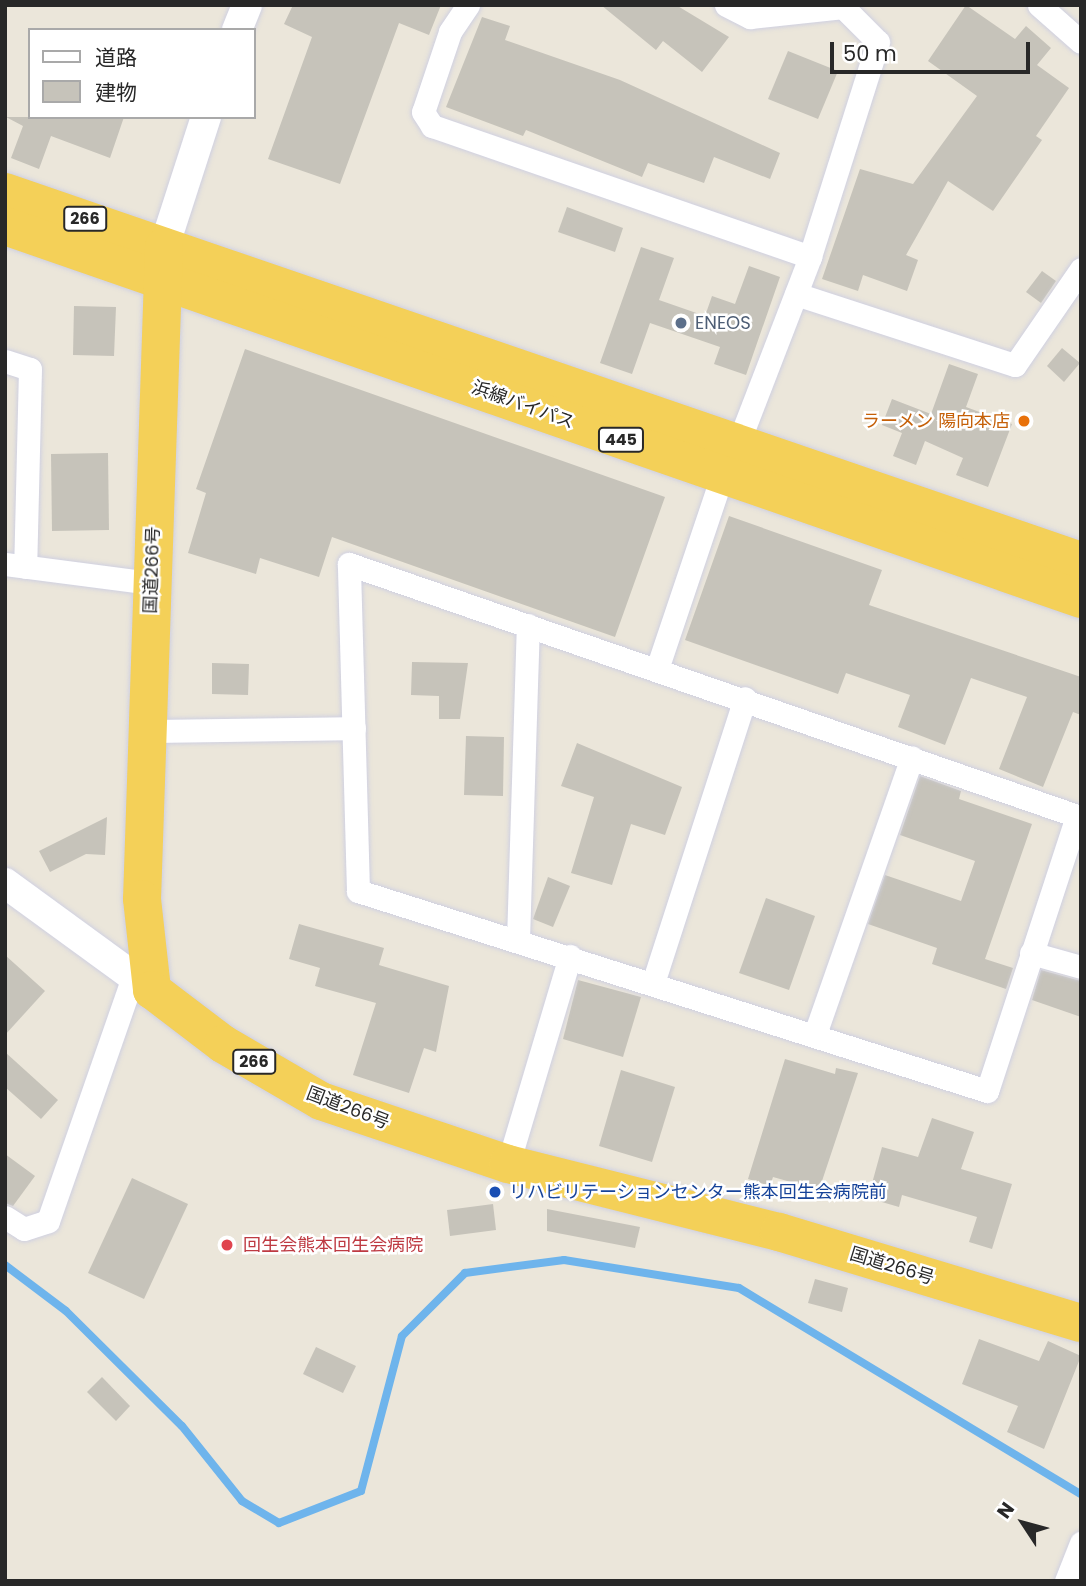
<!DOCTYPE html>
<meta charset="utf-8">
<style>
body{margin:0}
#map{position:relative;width:1086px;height:1586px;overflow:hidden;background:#ebe6da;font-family:Poppins,"Noto Sans JP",sans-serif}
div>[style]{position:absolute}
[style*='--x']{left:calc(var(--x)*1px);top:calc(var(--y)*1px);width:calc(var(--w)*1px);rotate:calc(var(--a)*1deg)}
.stream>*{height:8px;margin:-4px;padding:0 4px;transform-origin:4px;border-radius:4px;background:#6eb4ec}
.building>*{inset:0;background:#c6c3ba}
.roads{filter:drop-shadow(0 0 2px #cfd0e1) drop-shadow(0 0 2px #cfd0e1)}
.minor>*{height:23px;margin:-11.5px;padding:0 11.5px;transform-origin:11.5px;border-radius:11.5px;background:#fff}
.tertiary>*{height:30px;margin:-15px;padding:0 15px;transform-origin:15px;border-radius:15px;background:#fff}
.trunk>*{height:38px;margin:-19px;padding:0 19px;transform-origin:19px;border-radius:19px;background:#f4d058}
.dots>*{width:19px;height:19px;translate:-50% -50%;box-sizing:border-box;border:4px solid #fff;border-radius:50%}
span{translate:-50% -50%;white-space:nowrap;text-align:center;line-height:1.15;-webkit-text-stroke:5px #fff;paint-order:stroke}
.shield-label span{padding:2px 5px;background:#fff;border:2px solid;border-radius:5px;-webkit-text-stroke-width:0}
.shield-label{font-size:16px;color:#282828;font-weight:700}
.service-label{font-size:18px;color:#4e5e75}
.left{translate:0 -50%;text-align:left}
.street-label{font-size:18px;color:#282828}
.food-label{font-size:18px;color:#c56008}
.right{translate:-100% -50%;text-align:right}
.transit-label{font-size:18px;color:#164399}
.health-label{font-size:18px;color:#be3a42}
.frame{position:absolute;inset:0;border:7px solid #282828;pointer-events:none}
.legend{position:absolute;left:28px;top:28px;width:228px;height:91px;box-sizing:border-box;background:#fff;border:2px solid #a9a9a9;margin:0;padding:9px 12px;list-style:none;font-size:21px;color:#282828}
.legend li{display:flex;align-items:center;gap:14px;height:35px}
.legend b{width:35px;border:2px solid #a9a9a9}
.north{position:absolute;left:988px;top:1488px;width:70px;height:70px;-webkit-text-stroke:5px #fff;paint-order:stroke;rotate:306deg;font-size:19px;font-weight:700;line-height:28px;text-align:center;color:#282828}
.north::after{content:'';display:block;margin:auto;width:24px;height:32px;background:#282828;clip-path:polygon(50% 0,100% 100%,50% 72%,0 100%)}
.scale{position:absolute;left:830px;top:42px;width:200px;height:32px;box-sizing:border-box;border:4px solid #282828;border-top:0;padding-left:9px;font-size:21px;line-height:24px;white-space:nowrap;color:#282828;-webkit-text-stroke:5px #fff;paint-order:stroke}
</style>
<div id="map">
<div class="stream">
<i style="--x:5;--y:1265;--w:76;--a:37"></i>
<i style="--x:66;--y:1311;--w:163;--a:44.8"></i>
<i style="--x:182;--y:1426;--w:96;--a:51.3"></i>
<i style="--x:242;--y:1501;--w:43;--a:30.7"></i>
<i style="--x:279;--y:1523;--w:88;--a:-21.3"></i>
<i style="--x:361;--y:1491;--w:160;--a:-75.2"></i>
<i style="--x:402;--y:1336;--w:89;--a:-45"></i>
<i style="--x:465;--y:1273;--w:100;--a:-7.5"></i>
<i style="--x:564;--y:1260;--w:177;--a:9.1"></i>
<i style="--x:739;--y:1288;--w:399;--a:31.1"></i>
</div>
<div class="building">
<i style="clip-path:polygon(293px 5px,441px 5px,429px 35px,399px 23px,340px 184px,268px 159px,312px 37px,284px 24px)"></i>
<i style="clip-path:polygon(601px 5px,676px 5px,729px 37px,702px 72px,663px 41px,656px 50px)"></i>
<i style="clip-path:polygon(966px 5px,1015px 39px,1026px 26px,1051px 48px,1037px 65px,1069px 88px,1036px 136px,1042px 140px,993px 211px,948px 181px,906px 255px,918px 260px,907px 291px,863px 275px,858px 291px,822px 279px,860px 169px,913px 184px,977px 96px,928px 61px)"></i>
<i style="clip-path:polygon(482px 17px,510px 26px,505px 40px,620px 80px,780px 153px,770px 179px,714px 157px,704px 183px,648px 163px,642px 177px,526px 130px,523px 136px,446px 107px)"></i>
<i style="clip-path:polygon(788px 51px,838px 71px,818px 119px,768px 99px)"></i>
<i style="clip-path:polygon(6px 117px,124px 117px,110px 158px,51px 136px,39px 169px,11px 158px,23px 126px)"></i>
<i style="clip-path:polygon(567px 207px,623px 228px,615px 252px,558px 232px)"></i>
<i style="clip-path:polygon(641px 247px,674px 258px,659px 300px,705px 316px,712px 296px,735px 304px,749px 266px,780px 277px,746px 375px,714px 364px,720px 347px,650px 323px,632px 374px,600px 363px)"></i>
<i style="clip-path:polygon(1042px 271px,1056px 281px,1041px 303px,1026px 292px)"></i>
<i style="clip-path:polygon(74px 306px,116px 307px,114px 356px,73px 355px)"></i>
<i style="clip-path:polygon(1062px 348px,1080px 363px,1064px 382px,1047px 366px)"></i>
<i style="clip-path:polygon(245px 349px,665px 497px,615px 637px,332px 537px,319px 577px,260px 558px,256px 574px,188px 553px,206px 493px,196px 489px)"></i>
<i style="clip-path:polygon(949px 364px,978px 374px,966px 407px,1012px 424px,988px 487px,956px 475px,963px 458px,925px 441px,916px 465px,893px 456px,902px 433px,882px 425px,892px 399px,931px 414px)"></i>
<i style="clip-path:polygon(108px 453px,109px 530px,52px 531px,51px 454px)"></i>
<i style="clip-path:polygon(729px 516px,882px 570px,869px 605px,1081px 677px,1081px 715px,1073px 712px,1043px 787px,999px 769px,1027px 697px,971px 678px,945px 745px,898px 727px,910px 695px,846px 673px,838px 694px,685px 640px)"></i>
<i style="clip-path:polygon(412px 662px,468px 663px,460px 719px,439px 719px,439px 696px,411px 695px)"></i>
<i style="clip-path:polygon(212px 663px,249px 664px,248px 695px,212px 694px)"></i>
<i style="clip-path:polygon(466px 736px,504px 737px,503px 796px,464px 795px)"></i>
<i style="clip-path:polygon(577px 743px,682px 787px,665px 835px,631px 824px,612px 885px,571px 873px,594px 797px,561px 786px)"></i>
<i style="clip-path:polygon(920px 776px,961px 791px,959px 799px,1032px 824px,985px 959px,1013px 968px,1006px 989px,932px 964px,937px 948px,868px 924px,885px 875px,961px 901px,975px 861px,900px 835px)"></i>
<i style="clip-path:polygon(107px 817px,105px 855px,86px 854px,50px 872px,39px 851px)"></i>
<i style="clip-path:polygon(548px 877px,570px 886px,553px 927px,533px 919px)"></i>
<i style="clip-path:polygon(766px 898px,815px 916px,789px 990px,739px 973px)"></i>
<i style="clip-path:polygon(299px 924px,384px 948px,379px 965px,449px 986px,436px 1052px,424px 1048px,409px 1093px,353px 1075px,376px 1003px,315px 986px,320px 968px,289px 959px)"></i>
<i style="clip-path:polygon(5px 955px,45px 991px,5px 1035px)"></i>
<i style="clip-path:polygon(1041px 970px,1081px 981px,1081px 1017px,1032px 1000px)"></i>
<i style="clip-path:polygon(578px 980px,641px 997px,623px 1057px,563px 1039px)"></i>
<i style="clip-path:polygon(5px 1052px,58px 1100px,41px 1119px,5px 1087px)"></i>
<i style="clip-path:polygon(785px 1059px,835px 1074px,836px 1068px,858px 1073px,819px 1190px,773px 1177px,770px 1186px,748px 1179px)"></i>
<i style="clip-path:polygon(621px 1070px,675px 1087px,652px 1162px,599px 1146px)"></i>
<i style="clip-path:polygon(932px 1118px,974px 1132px,961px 1169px,1012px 1184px,992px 1249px,969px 1242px,977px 1217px,902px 1195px,899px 1207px,868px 1198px,882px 1147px,918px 1157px)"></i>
<i style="clip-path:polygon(5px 1154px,35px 1176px,13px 1206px,5px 1203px)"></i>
<i style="clip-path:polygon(132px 1178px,188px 1204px,144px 1299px,88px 1273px)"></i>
<i style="clip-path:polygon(493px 1204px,496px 1230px,450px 1236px,447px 1210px)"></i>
<i style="clip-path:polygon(547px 1209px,640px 1227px,635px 1248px,547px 1231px)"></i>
<i style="clip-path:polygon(815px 1279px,848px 1288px,842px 1312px,808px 1303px)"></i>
<i style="clip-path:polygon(979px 1339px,1039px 1361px,1048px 1341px,1081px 1356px,1044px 1449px,1007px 1432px,1018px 1406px,962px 1384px)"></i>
<i style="clip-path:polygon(316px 1347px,356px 1366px,343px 1393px,303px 1374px)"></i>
<i style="clip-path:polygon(102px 1377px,130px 1406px,116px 1421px,87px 1392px)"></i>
</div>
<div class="roads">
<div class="minor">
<i style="--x:468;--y:5;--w:32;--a:124"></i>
<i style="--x:450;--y:32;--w:84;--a:108.6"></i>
<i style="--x:423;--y:112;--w:17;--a:57"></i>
<i style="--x:432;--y:126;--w:400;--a:19.1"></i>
<i style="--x:726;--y:5;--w:27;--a:27"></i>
<i style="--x:750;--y:17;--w:94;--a:-6.1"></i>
<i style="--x:843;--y:7;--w:49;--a:45"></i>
<i style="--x:878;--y:42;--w:225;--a:107.6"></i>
<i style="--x:810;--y:257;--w:200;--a:111.1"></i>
<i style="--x:1039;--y:5;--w:56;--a:41.4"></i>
<i style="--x:796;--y:294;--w:230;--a:18"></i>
<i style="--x:1015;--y:365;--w:116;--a:-55.5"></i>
<i style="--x:5;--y:361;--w:26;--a:18"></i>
<i style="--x:30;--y:369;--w:198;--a:91.4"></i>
<i style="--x:5;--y:564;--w:148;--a:7.4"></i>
<i style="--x:349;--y:564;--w:770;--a:19.09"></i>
<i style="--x:1077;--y:816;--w:289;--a:108.1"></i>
<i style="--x:987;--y:1091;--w:660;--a:-162.36"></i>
<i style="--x:358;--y:891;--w:327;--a:-91.6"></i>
<i style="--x:657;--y:669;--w:204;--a:-71.4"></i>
<i style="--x:146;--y:731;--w:208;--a:-0.8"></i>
<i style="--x:518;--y:940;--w:315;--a:-88.2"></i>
<i style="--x:1031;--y:953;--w:52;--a:15.6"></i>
<i style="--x:654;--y:980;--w:296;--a:-72.1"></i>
<i style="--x:815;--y:1034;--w:293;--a:-70.7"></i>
<i style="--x:508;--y:1164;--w:217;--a:-73.4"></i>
<i style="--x:5;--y:1217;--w:22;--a:32"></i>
<i style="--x:24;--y:1229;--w:25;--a:-18"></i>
<i style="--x:48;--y:1221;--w:258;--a:-70.8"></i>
<i style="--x:1066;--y:1581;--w:41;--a:-68.5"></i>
</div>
<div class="tertiary">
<i style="--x:237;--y:30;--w:27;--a:-68"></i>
<i style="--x:164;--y:247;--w:137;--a:-72.1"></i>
<i style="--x:5;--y:883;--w:182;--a:36.1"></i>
</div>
<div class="trunk">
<i style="--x:5;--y:192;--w:1138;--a:18.93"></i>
<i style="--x:5;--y:226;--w:1139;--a:19.12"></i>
<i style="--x:164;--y:247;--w:652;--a:91.93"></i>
<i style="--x:142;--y:899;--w:92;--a:83.7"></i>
<i style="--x:152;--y:990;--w:89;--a:37.3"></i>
<i style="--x:223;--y:1044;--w:113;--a:30.2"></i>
<i style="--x:321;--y:1101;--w:197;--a:18.6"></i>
<i style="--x:508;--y:1164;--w:279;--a:14.1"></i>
<i style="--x:779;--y:1232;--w:315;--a:16.8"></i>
</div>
</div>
<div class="dots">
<i style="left:681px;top:323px;background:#5c6f8a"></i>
<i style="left:1024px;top:421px;background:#e8710a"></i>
<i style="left:495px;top:1192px;background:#1a4fb4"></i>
<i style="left:227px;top:1245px;background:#e0444e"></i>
</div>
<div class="shield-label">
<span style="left:85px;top:219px">266</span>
<span style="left:621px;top:440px">445</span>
<span style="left:254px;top:1062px">266</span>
</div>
<div class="service-label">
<span class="left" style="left:695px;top:323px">ENEOS</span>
</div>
<div class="street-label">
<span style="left:523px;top:405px;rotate:20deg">浜線バイパス</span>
<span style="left:152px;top:570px;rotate:-88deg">国道266号</span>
<span style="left:348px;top:1108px;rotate:21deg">国道266号</span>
<span style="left:892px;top:1266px;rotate:17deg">国道266号</span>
</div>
<div class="food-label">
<span class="right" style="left:1010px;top:421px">ラーメン 陽向本店</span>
</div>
<div class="transit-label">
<span class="left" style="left:509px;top:1192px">リハビリテーションセンター熊本回生会病院前</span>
</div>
<div class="health-label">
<span class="left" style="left:243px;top:1245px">回生会熊本回生会病院</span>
</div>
<div class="frame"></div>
<ul class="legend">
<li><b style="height:9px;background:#fff"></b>道路</li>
<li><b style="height:19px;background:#c6c3ba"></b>建物</li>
</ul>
<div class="north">N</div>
<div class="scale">50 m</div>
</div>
